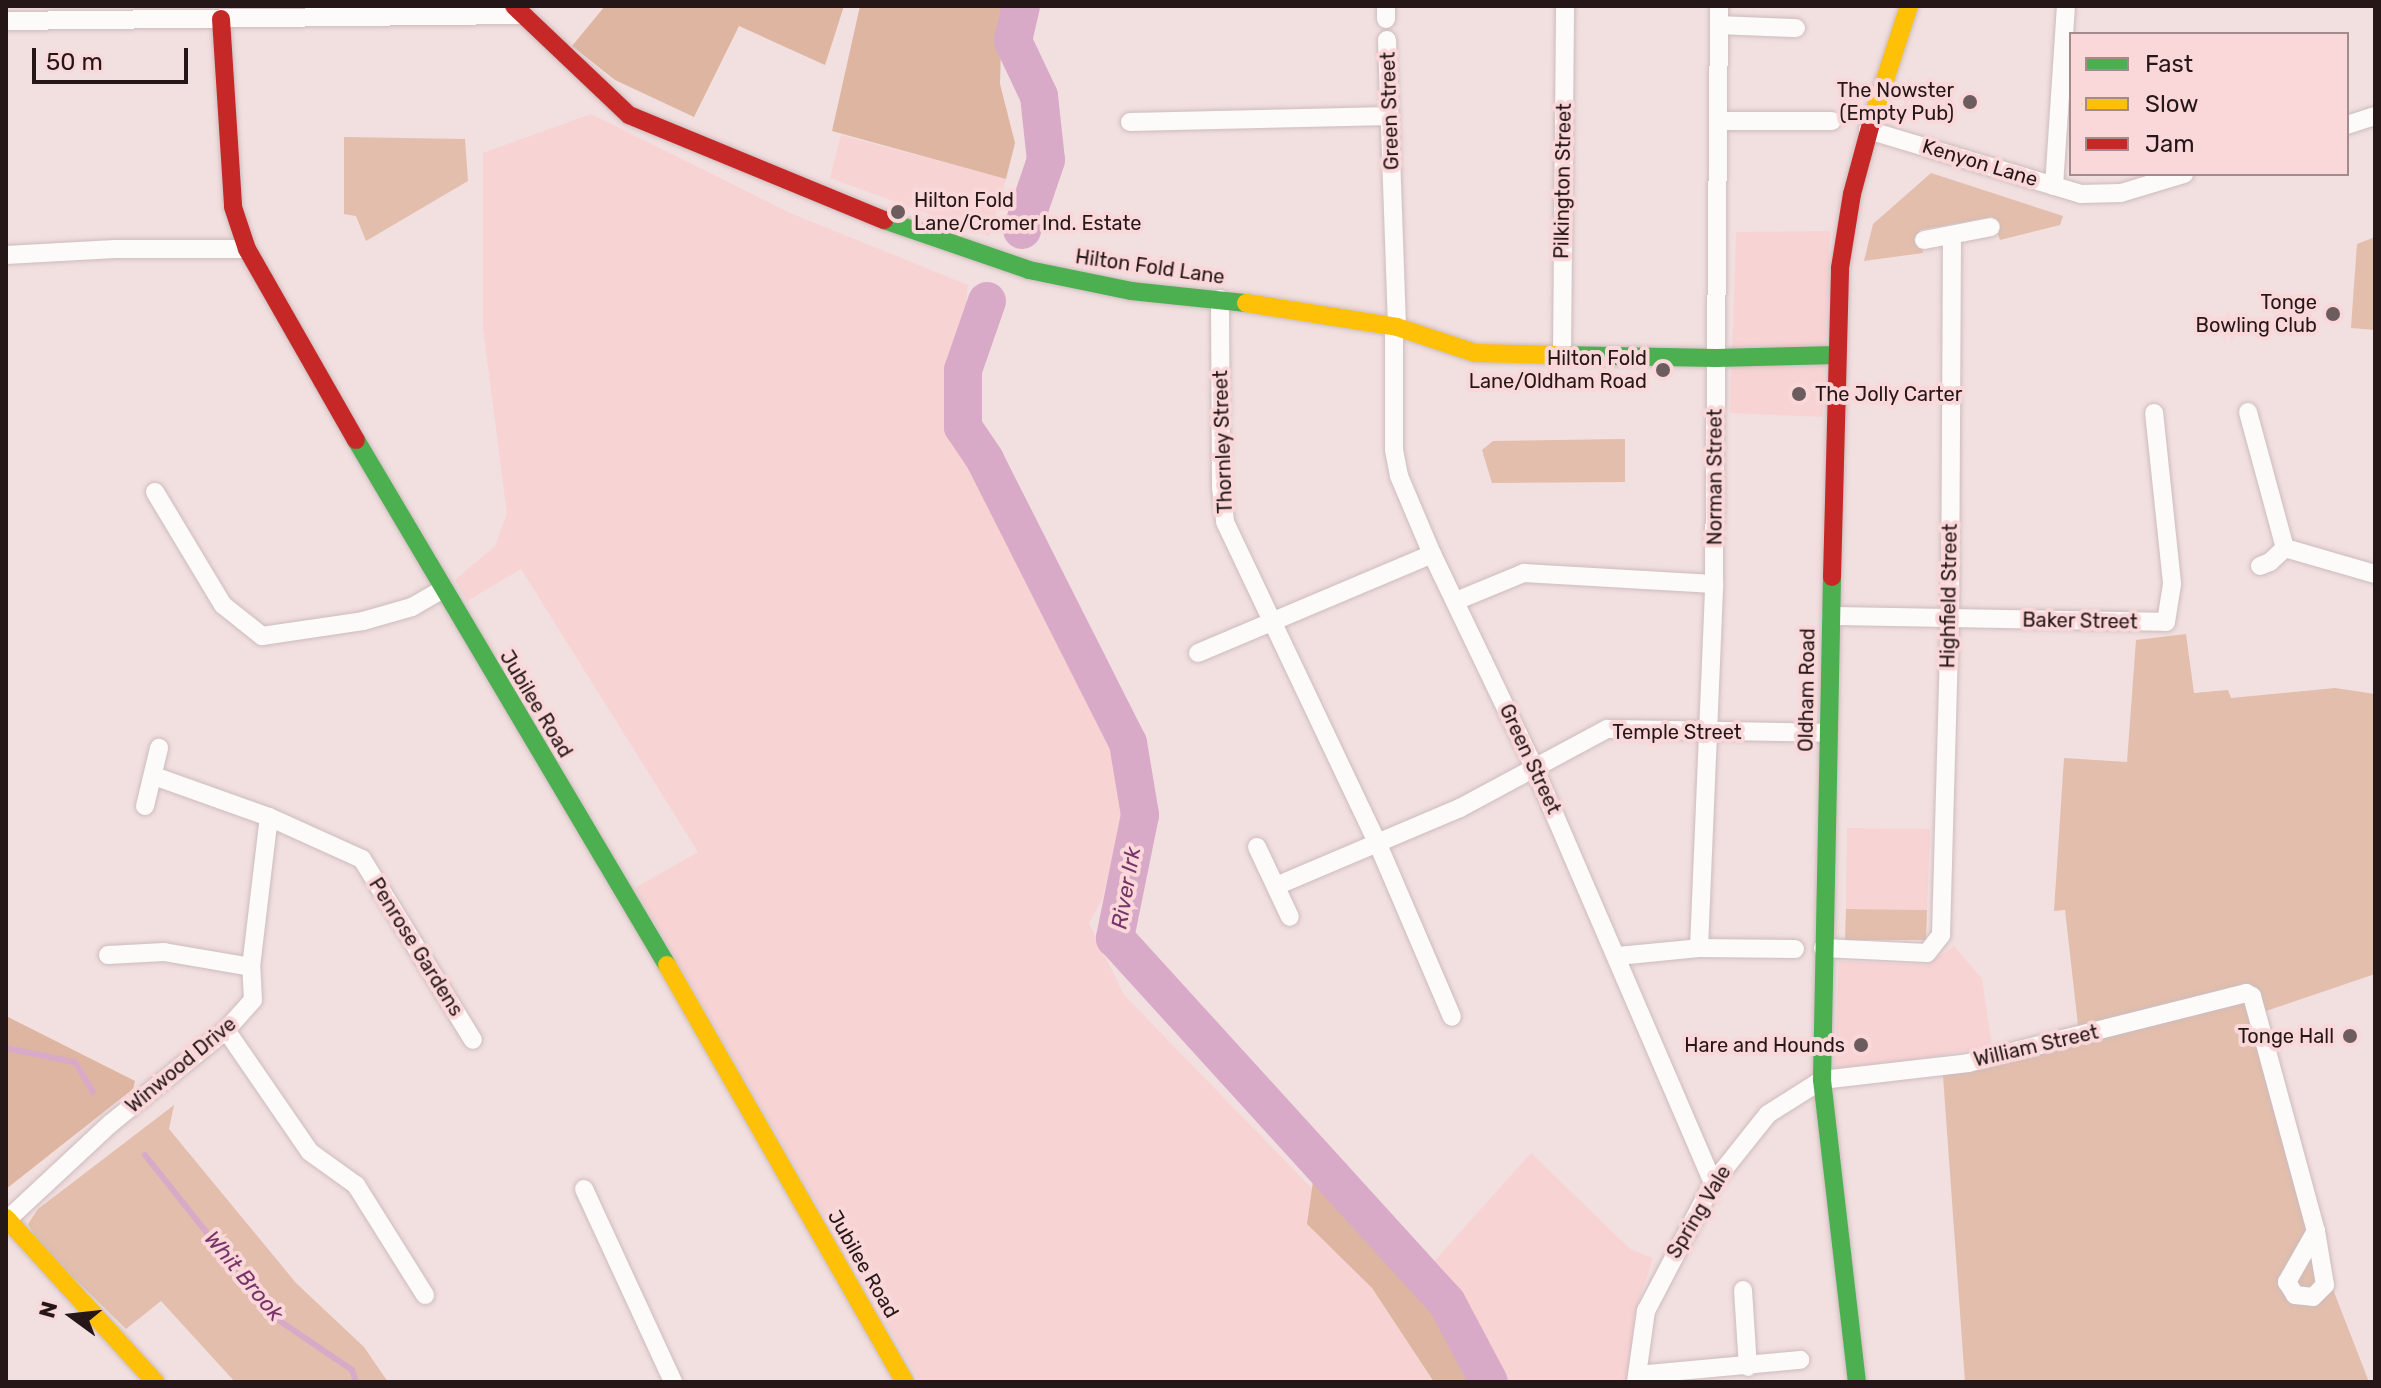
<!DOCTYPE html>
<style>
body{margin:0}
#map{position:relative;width:2381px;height:1388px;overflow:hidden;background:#f2dfe0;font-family:Rubik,sans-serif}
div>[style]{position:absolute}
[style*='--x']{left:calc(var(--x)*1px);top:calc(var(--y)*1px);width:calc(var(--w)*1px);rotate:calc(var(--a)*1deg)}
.built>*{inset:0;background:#f8d3d4}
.green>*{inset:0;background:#e3beac}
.forest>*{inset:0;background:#deb5a0}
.stream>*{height:6px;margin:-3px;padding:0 3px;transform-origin:3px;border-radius:3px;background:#d8aac8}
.river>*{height:38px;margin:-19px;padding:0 19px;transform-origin:19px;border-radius:19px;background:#d8aac8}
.roads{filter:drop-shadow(0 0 2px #cdbcbd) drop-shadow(0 0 2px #cdbcbd)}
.street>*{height:18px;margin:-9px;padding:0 9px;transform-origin:9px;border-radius:9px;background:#fdfafa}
.fast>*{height:18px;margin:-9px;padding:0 9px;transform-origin:9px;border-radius:9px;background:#4caf50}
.slow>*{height:18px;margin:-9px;padding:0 9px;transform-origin:9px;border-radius:9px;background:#ffc107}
.jam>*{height:18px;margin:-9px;padding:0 9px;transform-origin:9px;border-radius:9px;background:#c62828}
.dots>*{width:22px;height:22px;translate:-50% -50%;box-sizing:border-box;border:4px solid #fad7d9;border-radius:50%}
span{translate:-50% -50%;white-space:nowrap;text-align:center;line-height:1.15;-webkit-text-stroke:8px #fad7d9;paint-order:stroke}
.poi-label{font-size:20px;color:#251617}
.right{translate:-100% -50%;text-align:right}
.left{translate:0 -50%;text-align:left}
.street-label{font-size:20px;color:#251617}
.water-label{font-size:22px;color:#783369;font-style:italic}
.frame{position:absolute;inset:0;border:8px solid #251617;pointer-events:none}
.legend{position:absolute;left:2069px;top:32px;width:280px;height:144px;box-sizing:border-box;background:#fad7d9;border:2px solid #a58a8b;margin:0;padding:10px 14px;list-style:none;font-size:24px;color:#251617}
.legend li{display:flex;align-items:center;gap:16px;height:40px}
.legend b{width:40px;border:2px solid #a58a8b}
.north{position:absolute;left:32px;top:1276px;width:80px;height:80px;-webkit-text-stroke:6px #fad7d9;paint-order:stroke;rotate:285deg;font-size:22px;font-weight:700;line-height:32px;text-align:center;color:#251617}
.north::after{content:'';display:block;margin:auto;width:28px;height:36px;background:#251617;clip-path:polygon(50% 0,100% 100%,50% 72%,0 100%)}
.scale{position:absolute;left:32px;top:48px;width:156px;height:36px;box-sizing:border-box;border:4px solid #251617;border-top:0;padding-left:10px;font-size:24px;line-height:28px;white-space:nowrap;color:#251617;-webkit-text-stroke:6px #fad7d9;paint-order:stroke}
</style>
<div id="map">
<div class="built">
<i style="clip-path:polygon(591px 114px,790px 213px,968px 285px,956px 403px,959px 431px,1083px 664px,1126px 758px,1120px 831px,1102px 900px,1089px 923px,1124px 995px,1359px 1237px,1412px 1286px,1531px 1153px,1630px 1249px,1653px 1258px,1635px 1313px,1628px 1382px,920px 1382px,635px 888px,698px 852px,521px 569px,467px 601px,455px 580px,495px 546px,507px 514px,483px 328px,483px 153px)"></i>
<i style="clip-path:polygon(841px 135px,1006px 179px,989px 236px,830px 178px)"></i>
<i style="clip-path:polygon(1830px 231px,1823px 417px,1730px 413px,1736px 232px)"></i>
<i style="clip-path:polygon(1847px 828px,1930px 829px,1927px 910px,1846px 909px)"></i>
<i style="clip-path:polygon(1954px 946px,1982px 979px,1992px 1046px,1834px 1075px,1839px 961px,1926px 965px)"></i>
</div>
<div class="green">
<i style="clip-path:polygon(344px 137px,465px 139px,468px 181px,366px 241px,356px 216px,344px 214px)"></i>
<i style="clip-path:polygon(1931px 173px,2063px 216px,2060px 225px,2000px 240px,1992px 217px,1920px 230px,1923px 253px,1864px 261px,1873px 224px)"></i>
<i style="clip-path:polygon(2375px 237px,2375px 330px,2351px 328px,2357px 244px)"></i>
<i style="clip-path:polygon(1625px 439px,1625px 482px,1492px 483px,1482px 450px,1493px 441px)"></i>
<i style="clip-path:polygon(2186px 634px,2194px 693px,2228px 690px,2231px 698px,2335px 688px,2375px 694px,2375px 974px,2263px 1012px,2306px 1220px,2369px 1382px,1965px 1382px,1943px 1076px,2078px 1025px,2065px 910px,2054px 911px,2064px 758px,2127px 762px,2136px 640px)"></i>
<i style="clip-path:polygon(1846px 909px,1927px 910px,1926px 940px,1845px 940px)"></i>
<i style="clip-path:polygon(174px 1105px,169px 1129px,296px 1283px,364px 1347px,388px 1382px,235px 1382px,161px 1301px,126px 1329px,38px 1243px,28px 1224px,38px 1209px)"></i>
</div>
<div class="forest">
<i style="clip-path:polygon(605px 6px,844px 6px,825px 65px,739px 26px,694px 117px,615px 80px,572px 46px)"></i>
<i style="clip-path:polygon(860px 6px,1008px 6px,1001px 47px,1000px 84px,1015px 143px,1006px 179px,832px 131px)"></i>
<i style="clip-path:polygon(6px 1016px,135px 1081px,133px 1089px,6px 1189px)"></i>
<i style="clip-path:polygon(1314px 1174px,1391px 1255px,1464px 1314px,1499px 1382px,1434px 1382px,1372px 1288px,1307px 1224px)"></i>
</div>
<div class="stream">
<i style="--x:6;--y:1048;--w:70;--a:11.5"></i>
<i style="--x:75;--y:1062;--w:35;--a:59"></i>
<i style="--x:145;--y:1155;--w:207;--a:51.5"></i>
<i style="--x:274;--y:1317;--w:94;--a:34.2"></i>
<i style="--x:352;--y:1370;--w:13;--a:72"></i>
</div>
<div class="river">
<i style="--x:1021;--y:6;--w:36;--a:103"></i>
<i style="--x:1013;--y:41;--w:61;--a:64.7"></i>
<i style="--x:1039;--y:96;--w:64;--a:83.8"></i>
<i style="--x:1046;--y:160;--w:74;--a:108.9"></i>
<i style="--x:987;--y:301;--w:73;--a:109.2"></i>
<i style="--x:963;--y:370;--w:57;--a:90"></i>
<i style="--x:963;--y:427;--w:40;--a:56"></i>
<i style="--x:985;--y:460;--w:317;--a:63.2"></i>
<i style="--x:1128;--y:743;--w:73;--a:80.5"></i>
<i style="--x:1140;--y:815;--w:126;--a:101.5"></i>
<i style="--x:1115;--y:938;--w:493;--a:47.7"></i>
<i style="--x:1447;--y:1303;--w:89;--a:62"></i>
</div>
<div class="roads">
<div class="street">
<i style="--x:1386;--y:6;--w:13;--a:90"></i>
<i style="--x:6;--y:21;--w:514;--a:-0.67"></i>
<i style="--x:1720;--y:25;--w:76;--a:2.3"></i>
<i style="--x:1387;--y:40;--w:287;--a:88"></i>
<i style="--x:1718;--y:121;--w:114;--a:0"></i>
<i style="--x:1130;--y:122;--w:260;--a:-1.3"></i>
<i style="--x:2347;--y:125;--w:29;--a:-18"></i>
<i style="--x:1868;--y:130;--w:222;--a:16.7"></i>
<i style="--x:2081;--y:194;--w:40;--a:-1.4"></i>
<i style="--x:2121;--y:193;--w:66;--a:-16.8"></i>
<i style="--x:2054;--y:186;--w:180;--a:-86.2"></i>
<i style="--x:1924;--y:240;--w:68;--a:-11"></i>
<i style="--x:6;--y:255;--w:109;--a:-3.2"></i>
<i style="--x:115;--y:249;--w:132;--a:0"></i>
<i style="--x:1220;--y:299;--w:189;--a:89.7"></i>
<i style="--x:1221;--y:488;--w:34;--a:83"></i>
<i style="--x:1225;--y:522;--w:354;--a:64.6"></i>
<i style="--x:1377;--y:842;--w:190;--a:66.8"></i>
<i style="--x:1394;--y:326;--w:124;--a:90"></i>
<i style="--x:1394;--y:450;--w:26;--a:79"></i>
<i style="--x:1399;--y:476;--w:85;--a:67.1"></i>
<i style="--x:1432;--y:554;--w:236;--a:64.4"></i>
<i style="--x:1534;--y:767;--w:453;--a:66.7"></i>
<i style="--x:1562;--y:355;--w:349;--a:-89.5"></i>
<i style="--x:2248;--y:412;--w:141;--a:74.8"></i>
<i style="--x:2285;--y:548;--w:94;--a:16.1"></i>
<i style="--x:155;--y:492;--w:132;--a:59"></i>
<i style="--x:223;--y:605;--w:50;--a:38.5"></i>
<i style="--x:262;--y:636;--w:102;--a:-8.4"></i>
<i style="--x:363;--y:621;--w:51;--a:-15.9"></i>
<i style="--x:412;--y:607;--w:34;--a:-30"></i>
<i style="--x:2260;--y:566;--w:11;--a:-22"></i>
<i style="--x:2270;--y:562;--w:21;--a:-43"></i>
<i style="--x:1456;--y:601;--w:74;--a:-22.4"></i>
<i style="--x:1524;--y:573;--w:190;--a:3.3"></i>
<i style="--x:1831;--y:616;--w:335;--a:1"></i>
<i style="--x:2166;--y:622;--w:39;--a:-81"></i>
<i style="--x:2172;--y:583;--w:171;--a:-96"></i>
<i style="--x:1198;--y:653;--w:254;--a:-22.9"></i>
<i style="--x:154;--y:776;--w:122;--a:19.6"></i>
<i style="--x:269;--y:817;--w:102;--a:24.3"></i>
<i style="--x:362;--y:859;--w:212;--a:58.5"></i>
<i style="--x:145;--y:806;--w:60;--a:-76.4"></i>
<i style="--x:1257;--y:847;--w:77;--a:64.8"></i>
<i style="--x:1276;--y:886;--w:200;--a:-23"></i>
<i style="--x:1460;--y:808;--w:167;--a:-28.3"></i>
<i style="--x:1607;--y:729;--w:222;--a:1"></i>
<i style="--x:1699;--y:948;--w:364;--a:-87.6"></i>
<i style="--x:1714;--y:584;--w:578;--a:-89.5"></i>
<i style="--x:1823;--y:948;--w:104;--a:2.8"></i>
<i style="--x:1927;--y:953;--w:23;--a:-52"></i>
<i style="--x:1941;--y:935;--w:317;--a:-88.4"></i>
<i style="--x:1950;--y:618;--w:383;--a:-89.7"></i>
<i style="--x:108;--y:955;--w:56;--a:-3.1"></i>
<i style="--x:164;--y:952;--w:88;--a:9.8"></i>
<i style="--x:1618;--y:956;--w:81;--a:-5.6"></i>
<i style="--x:1699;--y:948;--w:96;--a:0.6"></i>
<i style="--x:226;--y:1030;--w:148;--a:55.5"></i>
<i style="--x:310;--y:1152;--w:57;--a:35.7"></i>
<i style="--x:356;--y:1185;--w:130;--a:57.9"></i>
<i style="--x:584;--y:1189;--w:213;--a:65.2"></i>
<i style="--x:7;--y:1220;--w:141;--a:-43"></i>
<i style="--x:110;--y:1124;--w:149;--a:-39"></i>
<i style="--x:226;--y:1030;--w:40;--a:-48"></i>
<i style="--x:253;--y:1000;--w:33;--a:-93"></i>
<i style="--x:251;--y:967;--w:151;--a:-83.2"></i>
<i style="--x:1743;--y:1290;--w:77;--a:86.3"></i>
<i style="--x:1637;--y:1375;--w:164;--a:-5.3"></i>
<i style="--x:1636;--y:1382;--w:72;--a:-82"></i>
<i style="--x:1646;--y:1311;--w:144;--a:-62.4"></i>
<i style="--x:1713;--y:1183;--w:88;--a:-51.4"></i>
<i style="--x:1768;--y:1114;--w:64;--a:-32.2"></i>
<i style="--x:1822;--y:1080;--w:147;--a:-6.6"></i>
<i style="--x:1968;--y:1063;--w:287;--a:-14.1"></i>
<i style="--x:2246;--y:993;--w:7;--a:27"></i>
<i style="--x:2252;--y:996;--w:244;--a:74.8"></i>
<i style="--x:2316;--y:1231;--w:59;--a:119.6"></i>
<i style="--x:2287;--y:1282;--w:15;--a:58"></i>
<i style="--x:2295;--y:1295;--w:18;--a:6"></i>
<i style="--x:2313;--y:1297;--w:17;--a:-45"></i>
<i style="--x:2325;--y:1285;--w:55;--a:-99.5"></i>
</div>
<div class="fast">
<i style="--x:884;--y:220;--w:153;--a:19"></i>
<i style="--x:1029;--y:270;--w:104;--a:11.6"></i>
<i style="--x:1131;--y:291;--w:116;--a:6"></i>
<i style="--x:1560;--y:355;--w:156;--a:1.1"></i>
<i style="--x:1716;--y:358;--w:121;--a:-1.4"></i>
<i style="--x:356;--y:440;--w:610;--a:59.36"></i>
<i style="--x:1832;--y:577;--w:503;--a:91.14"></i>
<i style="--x:1822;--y:1080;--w:304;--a:83.4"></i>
</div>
<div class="slow">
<i style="--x:1872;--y:120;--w:120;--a:-72"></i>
<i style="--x:1246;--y:303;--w:153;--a:9"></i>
<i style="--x:1397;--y:327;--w:82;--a:18.4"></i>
<i style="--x:1475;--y:353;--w:85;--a:1.3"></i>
<i style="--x:667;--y:965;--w:480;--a:60.3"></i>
<i style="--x:6;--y:1218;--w:222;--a:47.7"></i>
</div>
<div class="jam">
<i style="--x:514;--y:6;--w:158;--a:43.5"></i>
<i style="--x:629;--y:115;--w:276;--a:22.4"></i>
<i style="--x:221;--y:19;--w:188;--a:86.3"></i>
<i style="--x:233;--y:207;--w:44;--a:71.6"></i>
<i style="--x:247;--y:249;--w:220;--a:60.3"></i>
<i style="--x:1832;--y:577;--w:309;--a:-88.5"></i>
<i style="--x:1840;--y:268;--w:75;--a:-80.8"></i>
<i style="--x:1852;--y:194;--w:77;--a:-74.9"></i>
</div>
</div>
<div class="dots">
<i style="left:1970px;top:102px;background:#6d5c5d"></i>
<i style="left:898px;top:212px;background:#6d5c5d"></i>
<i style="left:2333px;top:314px;background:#6d5c5d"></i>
<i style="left:1663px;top:370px;background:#6d5c5d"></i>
<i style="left:1799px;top:394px;background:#6d5c5d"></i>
<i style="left:2350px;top:1036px;background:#6d5c5d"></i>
<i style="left:1861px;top:1045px;background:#6d5c5d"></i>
</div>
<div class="poi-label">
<span class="right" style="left:1954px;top:102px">The Nowster<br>(Empty Pub)</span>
<span class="left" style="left:914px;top:212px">Hilton Fold<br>Lane/Cromer Ind. Estate</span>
<span class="right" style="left:2317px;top:314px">Tonge<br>Bowling Club</span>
<span class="right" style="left:1647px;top:370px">Hilton Fold<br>Lane/Oldham Road</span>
<span class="left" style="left:1815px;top:394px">The Jolly Carter</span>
<span class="right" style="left:2334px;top:1036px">Tonge Hall</span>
<span class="right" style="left:1845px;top:1045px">Hare and Hounds</span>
</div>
<div class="street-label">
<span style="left:1390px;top:111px;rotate:-92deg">Green Street</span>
<span style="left:1980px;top:163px;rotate:17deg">Kenyon Lane</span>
<span style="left:1563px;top:181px;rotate:-89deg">Pilkington Street</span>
<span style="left:1150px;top:267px;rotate:8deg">Hilton Fold Lane</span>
<span style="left:1223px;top:442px;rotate:-92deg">Thornley Street</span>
<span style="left:1715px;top:477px;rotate:-90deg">Norman Street</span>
<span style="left:1949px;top:596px;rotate:-89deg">Highfield Street</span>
<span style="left:2080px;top:621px;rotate:1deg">Baker Street</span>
<span style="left:1807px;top:690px;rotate:-89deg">Oldham Road</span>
<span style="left:536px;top:704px;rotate:59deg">Jubilee Road</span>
<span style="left:1677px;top:732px">Temple Street</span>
<span style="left:1530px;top:759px;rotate:65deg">Green Street</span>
<span style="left:416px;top:947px;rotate:58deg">Penrose Gardens</span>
<span style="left:2036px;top:1046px;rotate:-13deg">William Street</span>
<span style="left:181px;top:1065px;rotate:-40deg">Winwood Drive</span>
<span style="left:1699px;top:1212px;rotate:-59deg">Spring Vale</span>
<span style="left:863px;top:1264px;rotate:60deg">Jubilee Road</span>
</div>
<div class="water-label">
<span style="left:1126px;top:888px;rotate:-80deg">River Irk</span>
<span style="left:244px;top:1276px;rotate:50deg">Whit Brook</span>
</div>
<div class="frame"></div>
<ul class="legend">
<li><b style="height:10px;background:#4caf50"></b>Fast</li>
<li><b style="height:10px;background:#ffc107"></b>Slow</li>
<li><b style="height:10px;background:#c62828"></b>Jam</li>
</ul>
<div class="north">N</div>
<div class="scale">50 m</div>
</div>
